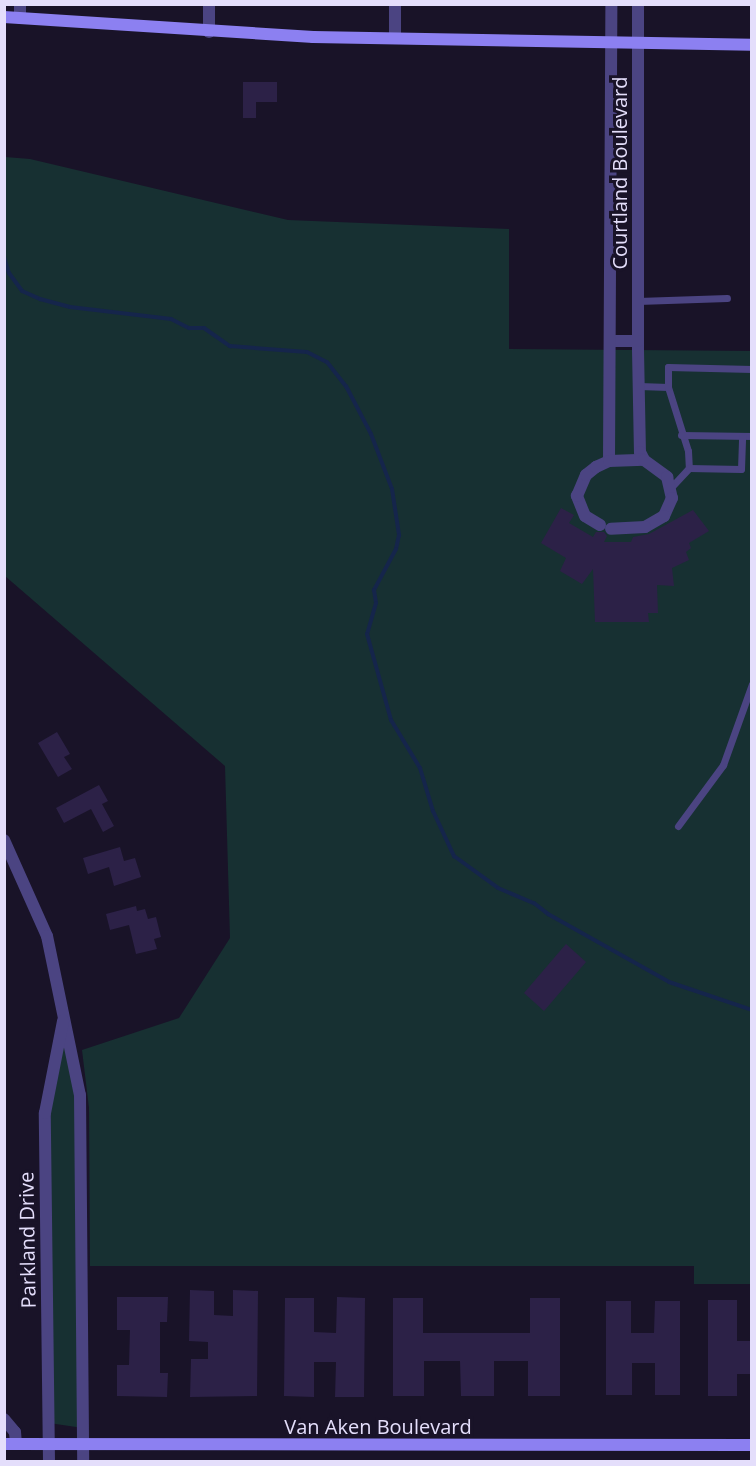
<!DOCTYPE html>
<style>
body{margin:0}
#map{position:relative;width:756px;height:1466px;overflow:hidden;background:#191328;font-family:"Open Sans",sans-serif}
div>[style]{position:absolute}
[style*='--x']{left:calc(var(--x)*1px);top:calc(var(--y)*1px);width:calc(var(--w)*1px);rotate:calc(var(--a)*1deg)}
.green>*{inset:0;background:#173032}
.stream>*{height:4px;margin:-2px;padding:0 2px;transform-origin:2px;border-radius:2px;background:#15254b}
.building>*{inset:0;background:#2c2147}
.lane>*{height:7px;margin:-3.5px;padding:0 3.5px;transform-origin:3.5px;border-radius:3.5px;background:#4b4482}
.street>*{height:12px;margin:-6px;padding:0 6px;transform-origin:6px;border-radius:6px;background:#4b4482}
.secondary>*{height:12px;margin:-6px;padding:0 6px;transform-origin:6px;border-radius:6px;background:#8c80f1}
span{translate:-50% -50%;white-space:nowrap;text-align:center;line-height:1.15;-webkit-text-stroke:6px #191328;paint-order:stroke}
.street-label{font-size:20px;color:#e4defb}
.frame{position:absolute;inset:0;border:6px solid #e4defb;pointer-events:none}
</style>
<div id="map">
<div class="green">
<i style="clip-path:polygon(5px 157px,30px 159px,288px 220px,509px 229px,509px 349px,751px 351px,751px 1284px,694px 1284px,694px 1266px,90px 1266px,89px 1108px,82px 1050px,179px 1018px,230px 938px,225px 766px,5px 576px)"></i>
<i style="clip-path:polygon(64px 1019px,74px 1058px,83px 1428px,49px 1423px,45px 1113px)"></i>
</div>
<div class="stream">
<i style="--x:4;--y:257;--w:17;--a:73"></i>
<i style="--x:9;--y:273;--w:22;--a:54"></i>
<i style="--x:22;--y:291;--w:20;--a:24"></i>
<i style="--x:40;--y:299;--w:31;--a:15"></i>
<i style="--x:70;--y:307;--w:102;--a:6.8"></i>
<i style="--x:171;--y:319;--w:20;--a:27"></i>
<i style="--x:189;--y:328;--w:15;--a:0"></i>
<i style="--x:204;--y:328;--w:32;--a:35"></i>
<i style="--x:230;--y:346;--w:77;--a:4.5"></i>
<i style="--x:307;--y:352;--w:22;--a:27"></i>
<i style="--x:327;--y:362;--w:31;--a:52"></i>
<i style="--x:346;--y:386;--w:54;--a:62.5"></i>
<i style="--x:371;--y:434;--w:59;--a:69.1"></i>
<i style="--x:392;--y:489;--w:47;--a:81.3"></i>
<i style="--x:399;--y:535;--w:14;--a:102"></i>
<i style="--x:396;--y:549;--w:47;--a:118.2"></i>
<i style="--x:374;--y:590;--w:13;--a:81"></i>
<i style="--x:376;--y:603;--w:32;--a:106"></i>
<i style="--x:367;--y:634;--w:89;--a:74.4"></i>
<i style="--x:391;--y:720;--w:56;--a:58.9"></i>
<i style="--x:420;--y:768;--w:45;--a:73.2"></i>
<i style="--x:433;--y:811;--w:50;--a:65"></i>
<i style="--x:454;--y:856;--w:54;--a:36"></i>
<i style="--x:498;--y:888;--w:39;--a:23"></i>
<i style="--x:534;--y:903;--w:18;--a:38"></i>
<i style="--x:548;--y:914;--w:139;--a:29.3"></i>
<i style="--x:669;--y:982;--w:88;--a:18.6"></i>
</div>
<div class="building">
<i style="clip-path:polygon(243px 82px,277px 82px,277px 102px,256px 102px,256px 118px,243px 118px)"></i>
<i style="clip-path:polygon(561px 508px,574px 515px,569px 523px,593px 537px,596px 532px,604px 532px,607px 536px,604px 542px,631px 542px,633px 537px,649px 534px,693px 510px,709px 531px,689px 543px,691px 548px,686px 552px,689px 560px,672px 568px,674px 586px,657px 585px,658px 613px,648px 613px,649px 622px,595px 622px,593px 569px,582px 584px,560px 571px,566px 558px,541px 543px)"></i>
<i style="clip-path:polygon(57px 732px,70px 754px,64px 757px,72px 769px,58px 777px,38px 743px)"></i>
<i style="clip-path:polygon(99px 785px,108px 801px,102px 804px,114px 826px,103px 832px,91px 809px,64px 823px,56px 808px)"></i>
<i style="clip-path:polygon(120px 847px,124px 861px,135px 858px,141px 877px,114px 886px,109px 867px,88px 874px,83px 858px)"></i>
<i style="clip-path:polygon(136px 906px,137px 911px,145px 909px,148px 919px,156px 917px,161px 937px,154px 939px,157px 949px,136px 954px,129px 925px,110px 930px,106px 914px)"></i>
<i style="clip-path:polygon(566px 944px,586px 962px,544px 1011px,524px 993px)"></i>
<i style="clip-path:polygon(190px 1290px,214px 1291px,214px 1315px,233px 1316px,233px 1290px,258px 1291px,257px 1396px,190px 1397px,191px 1359px,208px 1359px,208px 1342px,189px 1341px)"></i>
<i style="clip-path:polygon(117px 1297px,168px 1297px,167px 1322px,160px 1322px,160px 1373px,168px 1373px,167px 1397px,117px 1396px,117px 1365px,129px 1365px,130px 1330px,117px 1330px)"></i>
<i style="clip-path:polygon(337px 1297px,365px 1298px,364px 1397px,335px 1397px,336px 1362px,314px 1362px,314px 1397px,284px 1396px,285px 1298px,314px 1298px,314px 1332px,336px 1333px)"></i>
<i style="clip-path:polygon(393px 1298px,423px 1298px,423px 1333px,530px 1333px,530px 1298px,560px 1298px,560px 1396px,528px 1396px,528px 1361px,494px 1361px,494px 1396px,461px 1396px,460px 1361px,424px 1361px,424px 1396px,393px 1396px)"></i>
<i style="clip-path:polygon(708px 1300px,737px 1300px,737px 1341px,752px 1341px,752px 1374px,737px 1374px,737px 1396px,708px 1396px)"></i>
<i style="clip-path:polygon(606px 1301px,631px 1301px,631px 1333px,654px 1333px,655px 1301px,680px 1301px,680px 1395px,655px 1395px,655px 1363px,632px 1363px,632px 1395px,606px 1395px)"></i>
</div>
<div class="lane">
<i style="--x:638;--y:301;--w:89;--a:-1.9"></i>
<i style="--x:639;--y:386;--w:29;--a:2"></i>
<i style="--x:668;--y:387;--w:67;--a:72.6"></i>
<i style="--x:688;--y:451;--w:17;--a:87"></i>
<i style="--x:689;--y:468;--w:25;--a:133"></i>
<i style="--x:668;--y:387;--w:20;--a:-90"></i>
<i style="--x:668;--y:367;--w:84;--a:1.4"></i>
<i style="--x:681;--y:435;--w:71;--a:0.8"></i>
<i style="--x:689;--y:468;--w:52;--a:1.1"></i>
<i style="--x:741;--y:469;--w:33;--a:-88"></i>
<i style="--x:678;--y:826;--w:76;--a:-53.6"></i>
<i style="--x:723;--y:765;--w:86;--a:-70.3"></i>
</div>
<div class="street">
<i style="--x:20;--y:4;--w:14;--a:90"></i>
<i style="--x:209;--y:4;--w:28;--a:90"></i>
<i style="--x:395;--y:4;--w:34;--a:90"></i>
<i style="--x:638;--y:4;--w:346;--a:90"></i>
<i style="--x:638;--y:350;--w:102;--a:88.9"></i>
<i style="--x:640;--y:452;--w:9;--a:63"></i>
<i style="--x:611;--y:341;--w:27;--a:0"></i>
<i style="--x:609;--y:461;--w:457;--a:-89.7"></i>
<i style="--x:600;--y:525;--w:17;--a:-149"></i>
<i style="--x:585;--y:516;--w:22;--a:-112"></i>
<i style="--x:577;--y:496;--w:23;--a:-67"></i>
<i style="--x:586;--y:475;--w:13;--a:-39"></i>
<i style="--x:596;--y:467;--w:14;--a:-25"></i>
<i style="--x:609;--y:461;--w:35;--a:-2"></i>
<i style="--x:644;--y:460;--w:29;--a:36"></i>
<i style="--x:667;--y:477;--w:22;--a:77"></i>
<i style="--x:672;--y:498;--w:20;--a:114"></i>
<i style="--x:664;--y:516;--w:22;--a:150"></i>
<i style="--x:645;--y:527;--w:34;--a:177"></i>
<i style="--x:4;--y:840;--w:105;--a:65.9"></i>
<i style="--x:47;--y:936;--w:162;--a:78.3"></i>
<i style="--x:80;--y:1095;--w:367;--a:89.5"></i>
<i style="--x:4;--y:1419;--w:17;--a:50"></i>
<i style="--x:15;--y:1432;--w:12;--a:85"></i>
<i style="--x:49;--y:1462;--w:349;--a:-90.7"></i>
<i style="--x:45;--y:1113;--w:94;--a:-78.9"></i>
</div>
<div class="secondary">
<i style="--x:4;--y:17;--w:310;--a:3.7"></i>
<i style="--x:313;--y:37;--w:439;--a:1"></i>
<i style="--x:4;--y:1444;--w:748;--a:0.08"></i>
</div>
<div class="street-label">
<span style="left:619px;top:173px;rotate:-90deg">Courtland Boulevard</span>
<span style="left:27px;top:1240px;rotate:-91deg">Parkland Drive</span>
<span style="left:378px;top:1426px">Van Aken Boulevard</span>
</div>
<div class="frame"></div>
</div>
